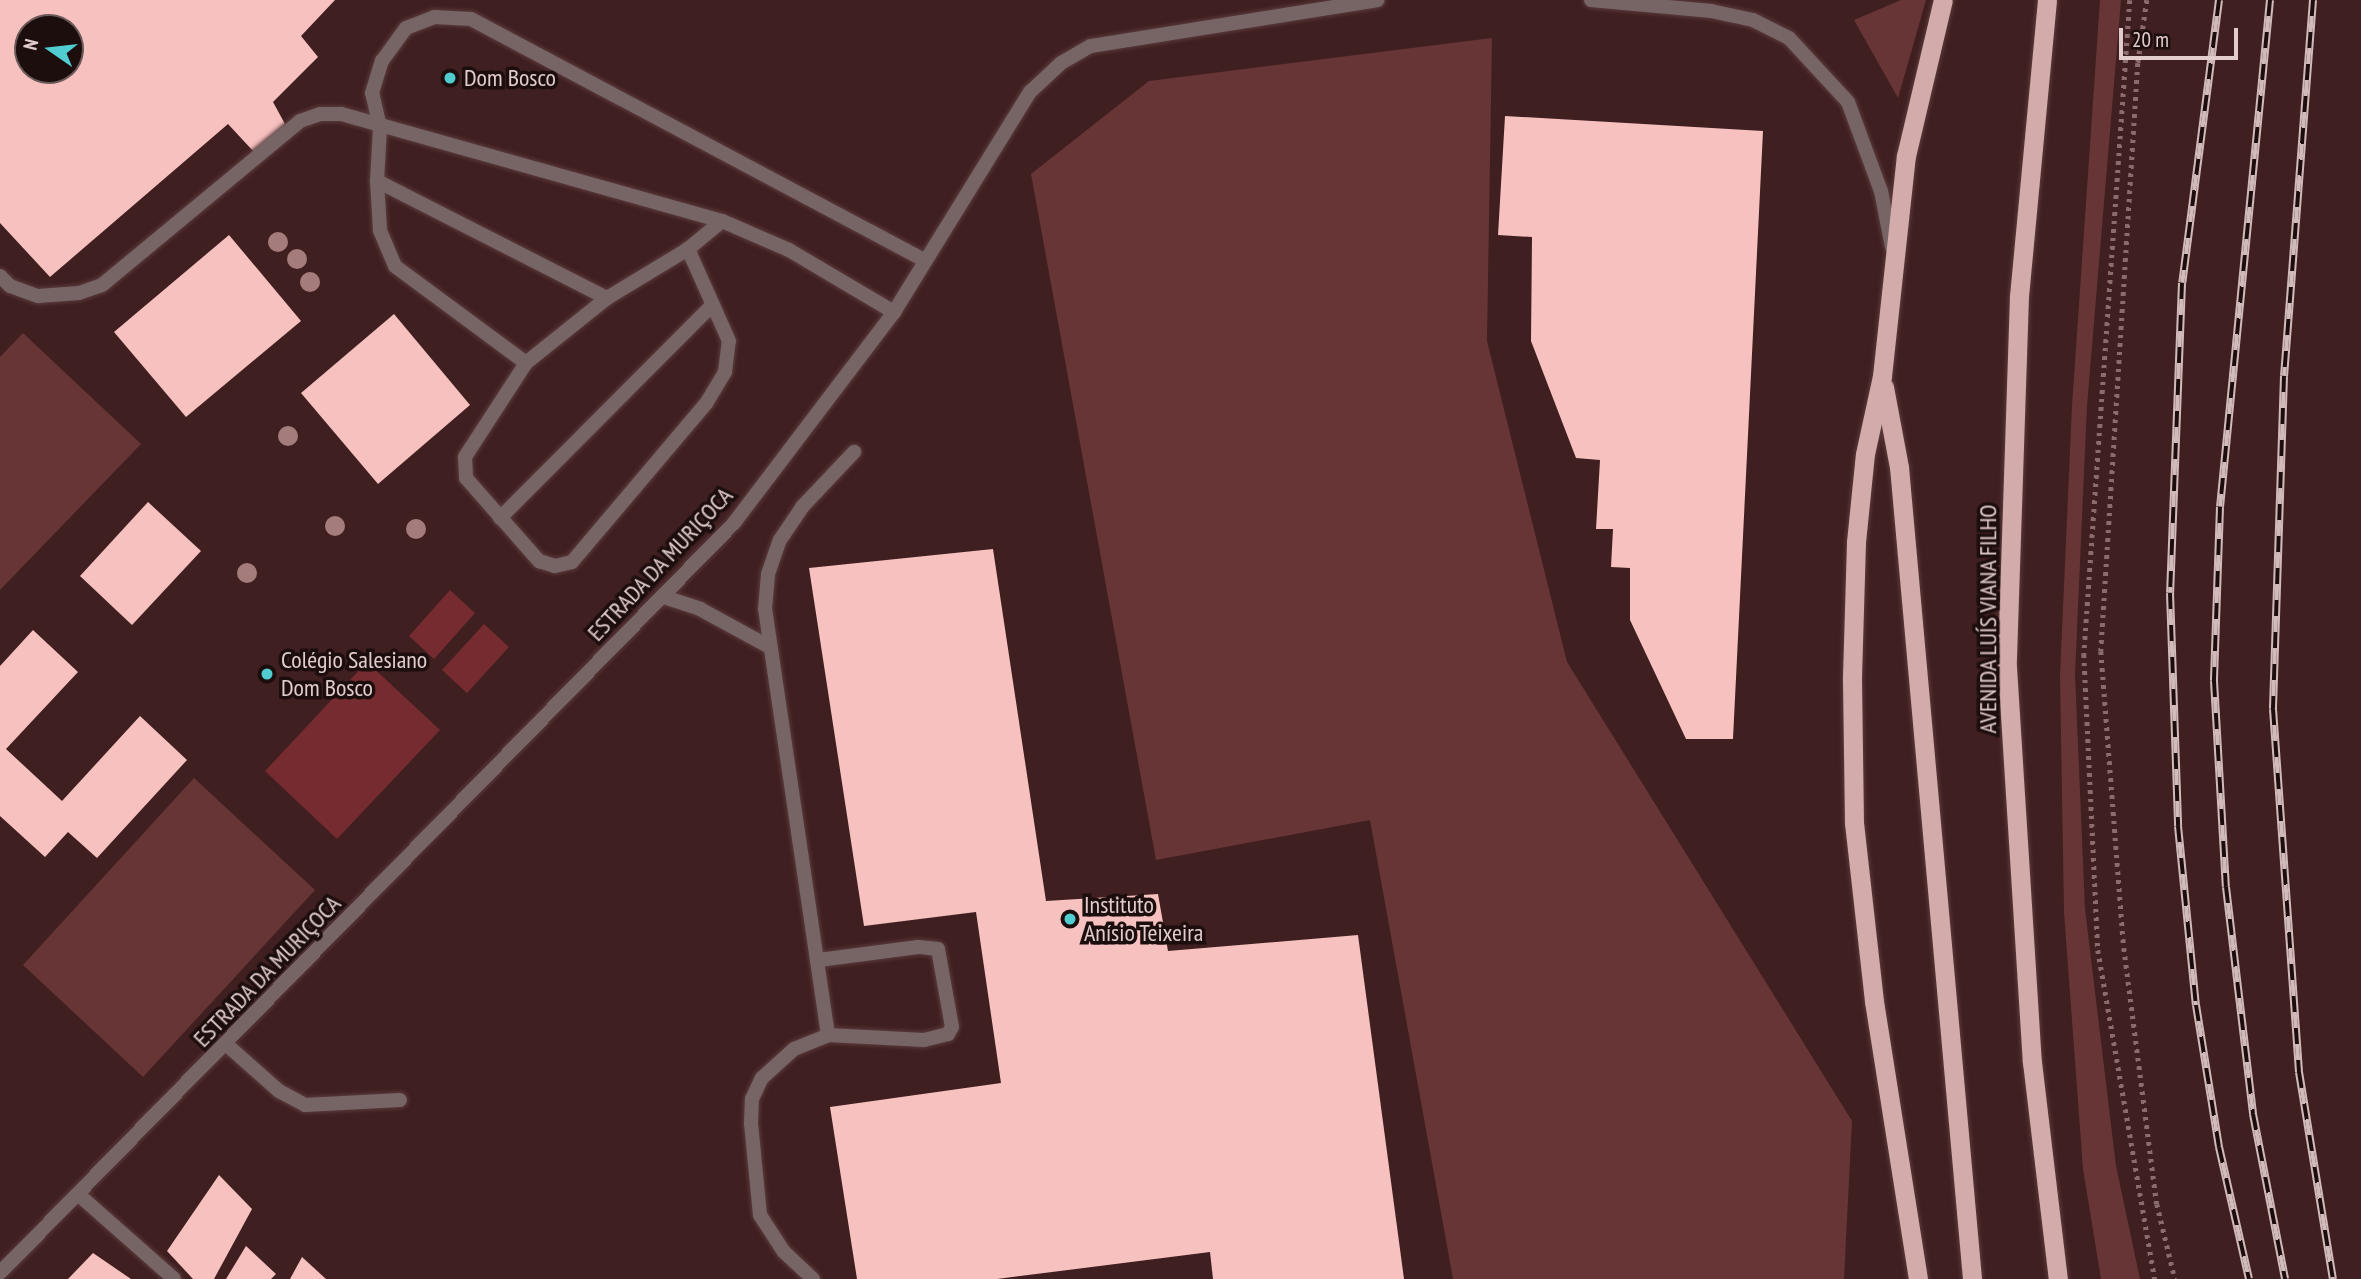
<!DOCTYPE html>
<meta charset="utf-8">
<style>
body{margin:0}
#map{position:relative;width:2361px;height:1279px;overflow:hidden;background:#401f20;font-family:"PT Sans Narrow",sans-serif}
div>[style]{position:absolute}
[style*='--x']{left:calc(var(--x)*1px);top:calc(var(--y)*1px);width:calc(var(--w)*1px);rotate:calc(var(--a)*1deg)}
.green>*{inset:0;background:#683536}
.water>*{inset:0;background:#762b30}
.building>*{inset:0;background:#f7c1c0}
.path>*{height:4.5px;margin-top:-2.25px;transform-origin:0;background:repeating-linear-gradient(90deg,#896c6d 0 3.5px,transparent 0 8.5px)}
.roads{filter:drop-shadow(0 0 2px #5a3b3c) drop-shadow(0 0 2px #5a3b3c)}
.service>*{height:14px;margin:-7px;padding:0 7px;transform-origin:7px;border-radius:7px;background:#776565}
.minor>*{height:14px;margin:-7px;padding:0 7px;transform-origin:7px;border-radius:7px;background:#776565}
.tertiary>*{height:14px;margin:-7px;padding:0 7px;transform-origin:7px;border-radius:7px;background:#776565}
.trunk>*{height:19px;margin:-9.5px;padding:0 9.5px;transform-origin:9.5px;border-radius:9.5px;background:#d2abaa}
.rail>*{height:8px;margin-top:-4px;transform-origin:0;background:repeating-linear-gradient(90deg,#1d0e0e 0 16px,#d1baba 0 32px);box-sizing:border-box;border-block:2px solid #d1baba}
.trees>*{width:20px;height:20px;margin:-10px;border-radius:50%;background:#a57c7c}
.dots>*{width:19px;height:19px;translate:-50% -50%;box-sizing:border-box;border:4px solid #1d0e0e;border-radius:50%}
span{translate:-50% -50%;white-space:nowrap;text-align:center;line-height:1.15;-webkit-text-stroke:7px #1d0e0e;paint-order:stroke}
.poi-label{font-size:24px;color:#e2cccc}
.left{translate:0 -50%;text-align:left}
.street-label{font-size:24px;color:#e2cccc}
.north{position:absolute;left:14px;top:14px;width:70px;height:70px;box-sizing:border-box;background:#1d0e0e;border:2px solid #6c5a5a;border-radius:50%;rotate:284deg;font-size:19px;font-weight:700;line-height:28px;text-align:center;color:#e2cccc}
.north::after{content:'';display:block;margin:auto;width:24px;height:32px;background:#51ccd1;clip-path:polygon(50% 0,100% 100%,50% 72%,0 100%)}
.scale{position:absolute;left:2119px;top:28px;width:119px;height:32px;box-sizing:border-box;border:4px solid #e2cccc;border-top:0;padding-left:9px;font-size:21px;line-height:24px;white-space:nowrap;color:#e2cccc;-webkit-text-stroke:5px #1d0e0e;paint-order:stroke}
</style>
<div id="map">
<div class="green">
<i style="clip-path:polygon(1901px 0,1926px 0,1898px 98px,1854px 20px)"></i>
<i style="clip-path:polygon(2100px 0,2121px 0,2087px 406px,2075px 674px,2085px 909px,2116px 1166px,2140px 1279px,2101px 1279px,2083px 1169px,2064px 912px,2060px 676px,2072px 406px)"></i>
<i style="clip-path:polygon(1492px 38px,1487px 341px,1567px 662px,1852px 1121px,1844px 1279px,1453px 1279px,1370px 820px,1156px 860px,1031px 174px,1149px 81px)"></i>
<i style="clip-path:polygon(23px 333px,141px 444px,0 590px,0 357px)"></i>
<i style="clip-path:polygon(194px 778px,315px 890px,143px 1077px,23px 965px)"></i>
</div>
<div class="water">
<i style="clip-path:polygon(450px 590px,475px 613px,434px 659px,409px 636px)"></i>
<i style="clip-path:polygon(484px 624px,509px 647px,467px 693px,442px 670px)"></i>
<i style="clip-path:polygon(367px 662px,440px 730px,337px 839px,265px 771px)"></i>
</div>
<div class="building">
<i style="clip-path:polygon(evenodd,0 0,335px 0,301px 36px,318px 57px,273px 102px,285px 124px,254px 152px,228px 124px,50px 277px,0 223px,0 0,28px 28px,70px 28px,70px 70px,28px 70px,28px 28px)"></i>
<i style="clip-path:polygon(1505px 116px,1763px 131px,1733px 739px,1686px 739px,1630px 620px,1630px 568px,1611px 567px,1613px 529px,1596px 529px,1600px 460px,1576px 458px,1531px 341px,1532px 237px,1498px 235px)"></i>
<i style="clip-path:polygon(229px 235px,301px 321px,186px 417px,114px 332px)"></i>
<i style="clip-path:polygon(394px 314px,470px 405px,378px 484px,301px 393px)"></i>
<i style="clip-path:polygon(148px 502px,201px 551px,132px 625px,80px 576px)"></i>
<i style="clip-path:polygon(993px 549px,1046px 901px,1158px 894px,1168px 951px,1358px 935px,1404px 1279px,1213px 1279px,1210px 1252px,997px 1279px,857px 1279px,830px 1107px,1001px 1083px,976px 912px,864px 926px,809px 568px)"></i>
<i style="clip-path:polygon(33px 630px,78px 672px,6px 749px,62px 801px,140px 716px,187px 760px,97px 858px,68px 832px,45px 857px,0 816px,0 666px)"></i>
<i style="clip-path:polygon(219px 1175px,252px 1209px,214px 1279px,193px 1279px,167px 1251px)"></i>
<i style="clip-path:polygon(246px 1246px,276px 1274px,271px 1279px,226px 1279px)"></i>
<i style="clip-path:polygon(93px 1253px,131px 1279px,68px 1279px)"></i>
<i style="clip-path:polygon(302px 1257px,326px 1279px,290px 1279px)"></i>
</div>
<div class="path">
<i style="--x:2130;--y:0;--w:656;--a:94.02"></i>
<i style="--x:2084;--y:654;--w:296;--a:87.3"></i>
<i style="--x:2098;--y:950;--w:334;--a:80.2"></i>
<i style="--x:2147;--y:0;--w:64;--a:98.1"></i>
<i style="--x:2138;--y:63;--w:589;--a:93.6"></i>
<i style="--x:2101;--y:651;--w:298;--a:85.6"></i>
<i style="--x:2124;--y:948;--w:258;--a:82.7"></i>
<i style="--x:2157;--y:1204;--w:77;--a:76.5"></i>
</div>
<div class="roads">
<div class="service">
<i style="--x:377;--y:181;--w:258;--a:27"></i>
<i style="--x:722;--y:221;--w:44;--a:140.5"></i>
<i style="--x:688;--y:249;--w:95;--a:148.8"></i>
<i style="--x:607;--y:298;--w:104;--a:141.3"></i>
<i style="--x:526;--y:363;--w:163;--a:-143.5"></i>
<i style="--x:395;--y:266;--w:39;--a:-113"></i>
<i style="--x:380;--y:230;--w:49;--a:-93.5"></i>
<i style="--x:377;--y:181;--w:54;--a:-86.8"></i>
<i style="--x:380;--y:127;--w:35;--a:-103"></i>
<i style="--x:372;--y:93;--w:34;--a:-73"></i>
<i style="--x:382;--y:61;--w:41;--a:-54"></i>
<i style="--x:406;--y:28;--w:30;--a:-21"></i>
<i style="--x:434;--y:17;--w:37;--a:3"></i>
<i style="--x:471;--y:19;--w:513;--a:28.01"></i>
<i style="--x:0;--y:276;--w:14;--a:45"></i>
<i style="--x:10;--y:286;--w:30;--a:20"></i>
<i style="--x:38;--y:296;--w:41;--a:-4.2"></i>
<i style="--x:79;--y:293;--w:24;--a:-19"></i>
<i style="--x:102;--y:285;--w:257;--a:-39.6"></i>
<i style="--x:300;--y:121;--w:21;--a:-19"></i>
<i style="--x:320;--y:114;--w:21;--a:0"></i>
<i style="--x:341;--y:114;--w:396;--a:15.7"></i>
<i style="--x:722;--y:221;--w:73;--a:23.4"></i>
<i style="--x:789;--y:250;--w:122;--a:30.6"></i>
<i style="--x:526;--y:363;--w:112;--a:123"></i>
<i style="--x:465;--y:457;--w:21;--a:87"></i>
<i style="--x:466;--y:478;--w:111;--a:48.7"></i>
<i style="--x:539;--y:561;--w:17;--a:17"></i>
<i style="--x:555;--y:566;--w:17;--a:-13"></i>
<i style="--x:572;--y:562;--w:209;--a:-49.8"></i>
<i style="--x:707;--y:402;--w:35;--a:-59"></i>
<i style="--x:725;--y:372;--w:31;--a:-83"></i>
<i style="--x:729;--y:341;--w:101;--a:-114"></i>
<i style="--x:500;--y:518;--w:301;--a:-45.1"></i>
<i style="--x:227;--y:1045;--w:69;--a:41.5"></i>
<i style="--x:279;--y:1091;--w:30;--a:28"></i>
<i style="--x:305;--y:1105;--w:95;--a:-3"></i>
</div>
<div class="minor">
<i style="--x:664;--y:597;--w:38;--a:18"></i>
<i style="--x:700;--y:609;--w:77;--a:28.6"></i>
<i style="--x:828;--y:1035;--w:431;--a:-98.4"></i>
<i style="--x:765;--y:609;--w:35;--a:-85"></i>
<i style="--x:768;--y:574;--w:36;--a:-71"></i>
<i style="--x:780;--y:540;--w:40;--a:-56"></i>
<i style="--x:802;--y:507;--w:76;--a:-46.6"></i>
<i style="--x:80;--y:1196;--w:125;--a:41.4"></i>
<i style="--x:813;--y:1279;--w:40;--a:-137"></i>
<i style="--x:784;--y:1252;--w:44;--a:-123"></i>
<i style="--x:760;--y:1215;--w:91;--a:-95.6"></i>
<i style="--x:751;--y:1124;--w:25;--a:-88"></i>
<i style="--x:752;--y:1099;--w:23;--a:-65"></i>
<i style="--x:762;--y:1078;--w:43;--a:-42.2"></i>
<i style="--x:794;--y:1049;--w:37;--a:-22"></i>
<i style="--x:828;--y:1035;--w:96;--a:3"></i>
<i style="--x:924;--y:1040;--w:25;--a:-14"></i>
<i style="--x:948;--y:1034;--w:8;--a:-60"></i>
<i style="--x:952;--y:1027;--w:79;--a:-100.2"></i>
<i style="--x:938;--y:949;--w:20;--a:-174"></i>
<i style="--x:918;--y:947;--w:100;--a:172.5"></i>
</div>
<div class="tertiary">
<i style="--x:1591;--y:0;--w:121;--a:5.2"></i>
<i style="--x:1711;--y:11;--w:43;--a:12.1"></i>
<i style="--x:1753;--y:20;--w:40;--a:26.6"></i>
<i style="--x:1789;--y:38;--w:87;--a:47.3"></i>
<i style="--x:1848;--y:102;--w:95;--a:69.7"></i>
<i style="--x:1881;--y:191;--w:57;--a:78.9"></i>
<i style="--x:0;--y:1273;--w:1049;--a:-45.62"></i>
<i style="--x:734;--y:523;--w:265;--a:-52.8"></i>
<i style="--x:894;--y:312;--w:259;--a:-58.3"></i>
<i style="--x:1030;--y:92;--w:42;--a:-43.1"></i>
<i style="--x:1061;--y:63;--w:34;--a:-30"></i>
<i style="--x:1091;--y:46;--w:290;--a:-9.1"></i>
</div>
<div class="trunk">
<i style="--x:2047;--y:0;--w:297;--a:95.4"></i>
<i style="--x:2019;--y:296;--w:371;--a:91.9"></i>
<i style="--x:2007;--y:667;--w:396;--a:86.4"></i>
<i style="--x:2032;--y:1062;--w:219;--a:83.2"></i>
<i style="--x:1884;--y:387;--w:81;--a:79.4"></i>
<i style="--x:1899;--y:467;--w:815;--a:84.86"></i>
<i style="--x:1918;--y:1279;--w:281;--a:-99"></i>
<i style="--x:1874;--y:1001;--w:179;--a:-96.4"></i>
<i style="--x:1854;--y:823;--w:146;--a:-90.8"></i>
<i style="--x:1852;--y:677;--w:135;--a:-88.3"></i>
<i style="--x:1856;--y:542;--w:88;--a:-84.2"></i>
<i style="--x:1865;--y:454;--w:80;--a:-77.7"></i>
<i style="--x:1882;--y:376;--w:221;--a:-83.8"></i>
<i style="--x:1906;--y:156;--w:160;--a:-76.7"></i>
</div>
</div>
<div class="rail">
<i style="--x:2219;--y:0;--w:285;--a:97.4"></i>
<i style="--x:2182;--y:283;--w:310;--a:92.2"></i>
<i style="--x:2170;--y:593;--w:233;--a:88"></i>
<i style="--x:2178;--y:826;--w:180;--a:84.3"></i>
<i style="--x:2196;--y:1005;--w:144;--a:80.8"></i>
<i style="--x:2219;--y:1147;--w:135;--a:77.2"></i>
<i style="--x:2270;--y:0;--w:509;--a:95.63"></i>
<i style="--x:2220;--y:507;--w:174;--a:92"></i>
<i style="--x:2214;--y:681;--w:206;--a:86.7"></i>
<i style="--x:2226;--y:887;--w:229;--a:83.2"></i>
<i style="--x:2253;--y:1114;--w:168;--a:79"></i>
<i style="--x:2313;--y:0;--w:377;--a:94.4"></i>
<i style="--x:2284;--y:376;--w:333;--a:91.9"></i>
<i style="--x:2273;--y:709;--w:364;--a:85.9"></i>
<i style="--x:2299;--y:1072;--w:210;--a:80.7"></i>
</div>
<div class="trees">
<i style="left:278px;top:242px"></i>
<i style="left:297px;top:259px"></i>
<i style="left:310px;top:282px"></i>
<i style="left:288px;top:436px"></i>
<i style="left:335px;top:526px"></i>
<i style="left:416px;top:529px"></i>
<i style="left:247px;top:573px"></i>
</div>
<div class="dots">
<i style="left:450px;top:78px;background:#51ccd1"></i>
<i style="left:267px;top:674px;background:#51ccd1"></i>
<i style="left:1070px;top:919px;background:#51ccd1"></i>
</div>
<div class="poi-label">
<span class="left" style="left:464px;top:78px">Dom Bosco</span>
<span class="left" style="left:281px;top:674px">Colégio Salesiano<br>Dom Bosco</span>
<span class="left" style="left:1084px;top:919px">Instituto<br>Anísio Teixeira</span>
</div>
<div class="street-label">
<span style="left:660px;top:564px;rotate:-47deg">ESTRADA DA MURIÇOCA</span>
<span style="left:1988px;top:619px;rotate:-90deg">AVENIDA LUÍS VIANA FILHO</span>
<span style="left:267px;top:971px;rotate:-46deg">ESTRADA DA MURIÇOCA</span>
</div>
<div class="north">N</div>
<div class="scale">20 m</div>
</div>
